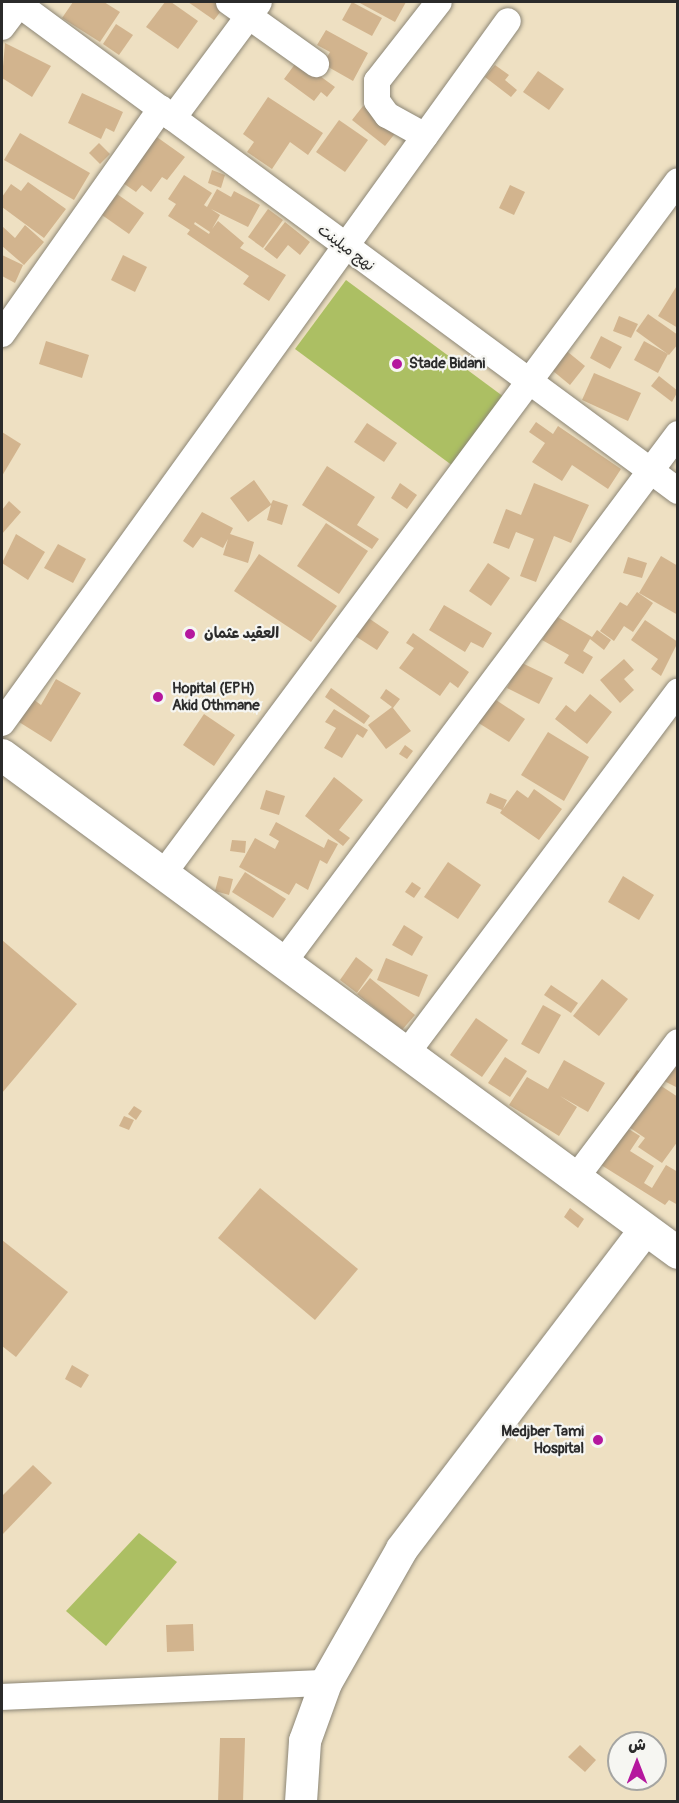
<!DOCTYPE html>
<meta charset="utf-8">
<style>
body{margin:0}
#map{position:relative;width:679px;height:1803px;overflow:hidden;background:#eee0c2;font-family:Pangolin,"Playpen Sans Arabic",sans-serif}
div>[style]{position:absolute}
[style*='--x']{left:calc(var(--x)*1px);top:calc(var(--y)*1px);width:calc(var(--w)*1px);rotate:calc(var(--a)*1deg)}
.green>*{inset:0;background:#acbf63}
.building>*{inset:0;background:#d2b48e}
.roads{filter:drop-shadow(0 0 2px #8c8676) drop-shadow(0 0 2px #8c8676)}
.minor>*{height:26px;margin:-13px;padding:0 13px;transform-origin:13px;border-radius:13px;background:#fff}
.major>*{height:32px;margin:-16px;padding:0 16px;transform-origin:16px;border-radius:16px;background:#fff}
.dots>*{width:16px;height:16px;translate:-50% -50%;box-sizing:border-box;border:3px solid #f6f6f2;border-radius:50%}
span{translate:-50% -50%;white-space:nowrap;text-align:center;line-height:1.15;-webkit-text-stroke:4.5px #f6f6f2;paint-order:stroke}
.street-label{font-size:15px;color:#2b2b2b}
.poi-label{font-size:15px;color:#2b2b2b;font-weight:700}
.left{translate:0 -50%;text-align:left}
.right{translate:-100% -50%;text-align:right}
.frame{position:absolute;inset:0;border:3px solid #2b2b2b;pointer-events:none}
.north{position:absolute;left:607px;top:1731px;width:60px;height:60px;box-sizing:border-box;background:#f6f6f2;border:2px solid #a5a5a2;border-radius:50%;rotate:0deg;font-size:16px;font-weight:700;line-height:24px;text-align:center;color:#2b2b2b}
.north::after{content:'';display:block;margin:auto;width:21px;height:27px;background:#b5179e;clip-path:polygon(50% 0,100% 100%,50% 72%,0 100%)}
</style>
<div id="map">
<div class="green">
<i style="clip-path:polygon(346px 280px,504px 397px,453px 466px,295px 349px)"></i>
<i style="clip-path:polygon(139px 1533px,177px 1562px,106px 1646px,66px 1611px)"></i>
</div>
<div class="building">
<i style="clip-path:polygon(73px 2px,104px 2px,120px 12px,100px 42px,62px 18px)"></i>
<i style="clip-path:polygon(165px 2px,171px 2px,198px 21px,178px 49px,146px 27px)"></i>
<i style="clip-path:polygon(188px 2px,219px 2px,225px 6px,214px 20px)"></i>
<i style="clip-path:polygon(352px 2px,382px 18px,372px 36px,342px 20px)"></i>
<i style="clip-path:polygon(358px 2px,406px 2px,395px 22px)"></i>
<i style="clip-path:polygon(116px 24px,133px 35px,119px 55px,103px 44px)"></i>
<i style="clip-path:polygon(326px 30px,368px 53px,353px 81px,323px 64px,330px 52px,317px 45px)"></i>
<i style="clip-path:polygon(5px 43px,51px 66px,32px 97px,2px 78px)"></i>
<i style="clip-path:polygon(298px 60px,335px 87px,327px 97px,321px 92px,314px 101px,284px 79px)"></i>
<i style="clip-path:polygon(495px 65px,509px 75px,505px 80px,517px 90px,511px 97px,485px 77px)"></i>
<i style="clip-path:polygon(538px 71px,564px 89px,549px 110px,523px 92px)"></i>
<i style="clip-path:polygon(82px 93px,123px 112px,114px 132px,106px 128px,101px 139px,68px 123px)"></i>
<i style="clip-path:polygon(268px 97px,323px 133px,308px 155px,290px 142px,272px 169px,247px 152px,254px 142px,243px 134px)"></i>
<i style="clip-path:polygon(363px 106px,397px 131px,385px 146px,352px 120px)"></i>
<i style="clip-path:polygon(339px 120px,368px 140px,345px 172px,316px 152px)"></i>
<i style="clip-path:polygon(20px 133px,90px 173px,74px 200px,4px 160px)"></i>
<i style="clip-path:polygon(154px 135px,185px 157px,167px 180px,162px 177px,151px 192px,142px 185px,136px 192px,120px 181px)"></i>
<i style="clip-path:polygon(99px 143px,110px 154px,100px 164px,89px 153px)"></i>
<i style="clip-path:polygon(212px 170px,225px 175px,221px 188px,208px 183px)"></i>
<i style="clip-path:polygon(evenodd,184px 175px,212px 193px,204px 205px,207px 207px,217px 189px,231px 197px,234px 191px,260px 205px,248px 227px,211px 209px,220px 215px,212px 229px,218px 221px,244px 243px,240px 248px,286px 275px,269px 301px,243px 284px,249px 276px,187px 234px,190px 230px,168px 216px,176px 204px,168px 199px,184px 175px,195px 222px,210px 232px,209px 234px,194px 224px,195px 222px)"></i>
<i style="clip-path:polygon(28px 182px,66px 209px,44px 238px,2px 207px,2px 197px,11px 184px,21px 191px)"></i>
<i style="clip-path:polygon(510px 185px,525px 192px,514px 215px,499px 208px)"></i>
<i style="clip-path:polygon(117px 194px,144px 213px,129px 234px,102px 215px)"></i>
<i style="clip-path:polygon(268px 209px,283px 220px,263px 248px,248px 237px)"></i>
<i style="clip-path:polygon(285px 222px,310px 242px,300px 255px,288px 245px,277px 259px,264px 249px)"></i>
<i style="clip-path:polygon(25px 225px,44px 242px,24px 265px,2px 246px,2px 226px,15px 238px)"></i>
<i style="clip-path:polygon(2px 255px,23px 265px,15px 283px,2px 276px)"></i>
<i style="clip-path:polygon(123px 255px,147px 267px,135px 292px,111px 280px)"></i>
<i style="clip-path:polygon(678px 284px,678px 328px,658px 316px)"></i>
<i style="clip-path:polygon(648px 314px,678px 335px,678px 344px,669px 355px,636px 331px)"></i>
<i style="clip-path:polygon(619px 316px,638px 324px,631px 338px,613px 331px)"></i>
<i style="clip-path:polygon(601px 336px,622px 347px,610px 369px,590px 358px)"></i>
<i style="clip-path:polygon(46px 341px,89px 355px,82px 378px,39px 364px)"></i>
<i style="clip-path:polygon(644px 341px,668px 354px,658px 373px,634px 360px)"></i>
<i style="clip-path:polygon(563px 348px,585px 366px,570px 385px,547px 366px)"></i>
<i style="clip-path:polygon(594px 373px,641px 393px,628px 421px,582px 400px)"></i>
<i style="clip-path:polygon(659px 376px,678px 391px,672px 402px,651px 386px)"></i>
<i style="clip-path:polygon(536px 422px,553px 434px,558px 426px,621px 469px,608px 489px,572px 465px,562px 481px,532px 462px,545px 443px,529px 432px)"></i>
<i style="clip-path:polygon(367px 423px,397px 443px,384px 462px,354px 442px)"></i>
<i style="clip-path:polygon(2px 432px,21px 444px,2px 476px)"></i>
<i style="clip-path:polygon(327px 466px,375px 497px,357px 525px,379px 539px,372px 549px,302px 505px)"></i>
<i style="clip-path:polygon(254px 480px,271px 504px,273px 500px,288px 505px,282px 525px,267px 520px,271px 505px,248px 522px,230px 498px)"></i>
<i style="clip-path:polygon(400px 483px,417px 495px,407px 509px,391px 498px)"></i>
<i style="clip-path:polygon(534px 483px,589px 505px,571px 543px,554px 536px,536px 582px,520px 576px,534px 539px,516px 532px,509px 549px,493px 543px,506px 509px,521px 515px)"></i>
<i style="clip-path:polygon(9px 501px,21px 512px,2px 534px,2px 510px)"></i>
<i style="clip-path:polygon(202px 512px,233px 528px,230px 534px,254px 542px,248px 563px,223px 555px,228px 539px,223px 548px,201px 537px,193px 548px,183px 541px)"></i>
<i style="clip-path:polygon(326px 523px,368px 551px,339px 594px,297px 566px)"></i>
<i style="clip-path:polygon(16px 534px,45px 552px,28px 580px,2px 563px)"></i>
<i style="clip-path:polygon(58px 544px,86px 559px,73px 583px,44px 568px)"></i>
<i style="clip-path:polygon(259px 554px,337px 606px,311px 642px,234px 591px)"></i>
<i style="clip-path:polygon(661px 556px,678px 566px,678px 615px,639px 593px)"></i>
<i style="clip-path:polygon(628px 557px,647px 563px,642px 578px,623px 573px)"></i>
<i style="clip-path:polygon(488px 563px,510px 578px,491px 606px,469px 591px)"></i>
<i style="clip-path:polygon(637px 592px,653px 603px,633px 632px,624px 626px,614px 641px,600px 631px,620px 602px,627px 606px)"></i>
<i style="clip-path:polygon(444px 605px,492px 633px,483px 648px,471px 642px,465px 652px,429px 630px)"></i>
<i style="clip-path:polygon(364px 615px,389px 632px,377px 650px,352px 634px)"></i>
<i style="clip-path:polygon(556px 616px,592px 637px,597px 630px,611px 640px,604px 650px,590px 639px,583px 651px,593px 657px,583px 674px,564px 663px,569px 655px,542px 640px)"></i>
<i style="clip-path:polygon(645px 620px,678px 642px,661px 676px,651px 669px,658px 659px,631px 640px)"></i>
<i style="clip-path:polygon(413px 633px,469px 672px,458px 688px,450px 682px,440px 696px,399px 668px,414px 648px,406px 643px)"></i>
<i style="clip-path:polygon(624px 659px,634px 670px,624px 679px,634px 690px,620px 703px,600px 680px)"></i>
<i style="clip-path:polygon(520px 662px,553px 678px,539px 704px,507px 688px)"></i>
<i style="clip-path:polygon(56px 679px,81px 693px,51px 742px,19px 722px,33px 699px,41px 705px)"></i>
<i style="clip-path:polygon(331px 688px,370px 716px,364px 724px,325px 697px)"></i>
<i style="clip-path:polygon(386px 689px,400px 699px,393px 708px,411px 731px,386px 749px,368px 725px,392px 707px,380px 698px)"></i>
<i style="clip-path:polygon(590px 694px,612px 712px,587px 744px,555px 719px,566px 705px,575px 712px)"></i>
<i style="clip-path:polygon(493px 698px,525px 719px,509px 742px,477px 722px)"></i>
<i style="clip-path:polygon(334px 709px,368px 730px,363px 738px,357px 734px,342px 758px,324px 748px,336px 728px,325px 722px)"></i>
<i style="clip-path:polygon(204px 714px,235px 735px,214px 766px,183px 745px)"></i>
<i style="clip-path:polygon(548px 732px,589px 757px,564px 801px,521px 775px)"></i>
<i style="clip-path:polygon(405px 745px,413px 751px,407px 759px,399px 754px)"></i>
<i style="clip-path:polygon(334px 777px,363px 800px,339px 830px,350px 838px,343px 846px,305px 816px)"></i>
<i style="clip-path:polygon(534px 789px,562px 809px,539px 840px,500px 813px,502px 810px,486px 803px,490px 793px,507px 800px,503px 809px,517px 790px,528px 798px)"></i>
<i style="clip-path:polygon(266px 790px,285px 796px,279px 815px,260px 809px)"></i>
<i style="clip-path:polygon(276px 822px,324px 848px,328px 839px,338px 844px,327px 864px,320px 860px,308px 890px,296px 883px,289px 895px,239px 867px,255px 838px,275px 849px,279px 841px,269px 835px)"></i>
<i style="clip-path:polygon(232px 840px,246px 841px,245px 853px,230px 851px)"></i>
<i style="clip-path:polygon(448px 862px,481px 885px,458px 919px,424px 897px)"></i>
<i style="clip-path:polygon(245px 872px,286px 899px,273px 918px,232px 892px)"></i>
<i style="clip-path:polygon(219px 876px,233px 879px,229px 895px,215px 891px)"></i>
<i style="clip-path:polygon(623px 876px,654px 895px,639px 920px,608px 902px)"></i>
<i style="clip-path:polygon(412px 882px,421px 888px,414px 898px,405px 892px)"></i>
<i style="clip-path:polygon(404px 925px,423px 937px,412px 956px,392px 945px)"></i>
<i style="clip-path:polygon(2px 940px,77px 1004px,2px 1093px)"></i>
<i style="clip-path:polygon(356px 957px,373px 970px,357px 993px,340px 980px)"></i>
<i style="clip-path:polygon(386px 958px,428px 975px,419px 997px,377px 980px)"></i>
<i style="clip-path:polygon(370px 978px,415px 1015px,402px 1030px,357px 994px)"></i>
<i style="clip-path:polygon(602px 979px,628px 999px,599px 1036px,573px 1016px)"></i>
<i style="clip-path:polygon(551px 985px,578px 1003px,571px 1013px,544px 995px)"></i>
<i style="clip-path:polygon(543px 1005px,561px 1015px,539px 1054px,521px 1044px)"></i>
<i style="clip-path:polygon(476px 1018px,508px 1040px,482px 1077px,450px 1055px)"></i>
<i style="clip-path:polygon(678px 1055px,678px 1088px,654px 1076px)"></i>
<i style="clip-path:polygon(505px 1057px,527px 1071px,510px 1097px,488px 1083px)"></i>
<i style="clip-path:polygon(564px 1060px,605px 1083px,588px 1112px,560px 1096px,577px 1107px,559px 1136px,509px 1105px,527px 1077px,548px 1089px)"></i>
<i style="clip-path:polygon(637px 1070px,678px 1097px,678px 1141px,662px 1163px,638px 1147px,645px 1138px,608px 1113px)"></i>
<i style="clip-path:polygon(134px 1106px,142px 1111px,136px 1120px,128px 1114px)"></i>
<i style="clip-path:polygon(124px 1116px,134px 1120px,129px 1130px,119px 1126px)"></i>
<i style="clip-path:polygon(614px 1120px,640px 1136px,630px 1151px,654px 1166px,644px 1183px,652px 1188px,666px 1165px,678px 1172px,678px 1205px,669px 1200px,665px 1205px,590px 1158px)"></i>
<i style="clip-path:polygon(260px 1188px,358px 1269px,315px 1320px,218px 1238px)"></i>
<i style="clip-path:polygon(570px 1208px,584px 1219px,578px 1228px,564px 1217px)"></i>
<i style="clip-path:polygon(2px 1240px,68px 1292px,16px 1357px,2px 1346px)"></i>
<i style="clip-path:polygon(72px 1365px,89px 1375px,81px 1388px,65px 1379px)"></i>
<i style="clip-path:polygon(33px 1465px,52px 1483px,2px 1535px,2px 1496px)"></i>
<i style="clip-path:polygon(193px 1624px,194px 1651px,167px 1652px,166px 1625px)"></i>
<i style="clip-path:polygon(220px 1738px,245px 1738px,243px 1802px,218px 1802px)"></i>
<i style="clip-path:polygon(580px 1745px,596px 1760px,585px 1772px,568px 1757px)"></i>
</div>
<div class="roads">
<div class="minor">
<i style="--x:16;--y:2;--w:823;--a:36.45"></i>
<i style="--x:229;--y:2;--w:107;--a:35.5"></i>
<i style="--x:2;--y:27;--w:31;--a:-53"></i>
<i style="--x:173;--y:118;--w:144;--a:-53.4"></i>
<i style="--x:425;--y:136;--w:43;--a:-151.1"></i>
<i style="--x:387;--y:115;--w:17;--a:-126"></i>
<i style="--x:377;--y:101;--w:20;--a:-90"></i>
<i style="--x:377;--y:81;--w:100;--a:-51.9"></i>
<i style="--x:2;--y:334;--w:276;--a:-54.8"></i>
<i style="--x:2;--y:723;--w:865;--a:-54.22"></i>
<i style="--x:163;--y:874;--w:863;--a:-53.38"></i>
<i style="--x:283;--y:963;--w:660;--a:-53.25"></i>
<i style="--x:406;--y:1054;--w:453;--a:-53.1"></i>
<i style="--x:575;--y:1179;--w:171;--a:-53.1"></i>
<i style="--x:2;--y:1697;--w:324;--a:-2.5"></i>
</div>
<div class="major">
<i style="--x:2;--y:755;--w:840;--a:36.38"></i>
<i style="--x:301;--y:1802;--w:61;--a:-86.2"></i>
<i style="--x:305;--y:1741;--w:62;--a:-70.1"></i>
<i style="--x:326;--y:1683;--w:154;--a:-60.4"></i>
<i style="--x:402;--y:1549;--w:401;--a:-52.7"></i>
</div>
</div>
<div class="dots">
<i style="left:397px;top:364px;background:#b5179e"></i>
<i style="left:190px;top:634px;background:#b5179e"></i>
<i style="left:158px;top:697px;background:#b5179e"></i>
<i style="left:598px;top:1440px;background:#b5179e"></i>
</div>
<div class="street-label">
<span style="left:346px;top:248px;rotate:37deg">نهج ميلينت</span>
</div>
<div class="poi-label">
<span class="left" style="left:409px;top:364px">Stade Bidani</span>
<span class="left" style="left:204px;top:634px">العقيد عثمان</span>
<span class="left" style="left:172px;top:697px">Hopital (EPH)<br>Akid Othmane</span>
<span class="right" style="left:584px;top:1440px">Medjber Tami<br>Hospital</span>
</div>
<div class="frame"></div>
<div class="north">ش</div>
</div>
